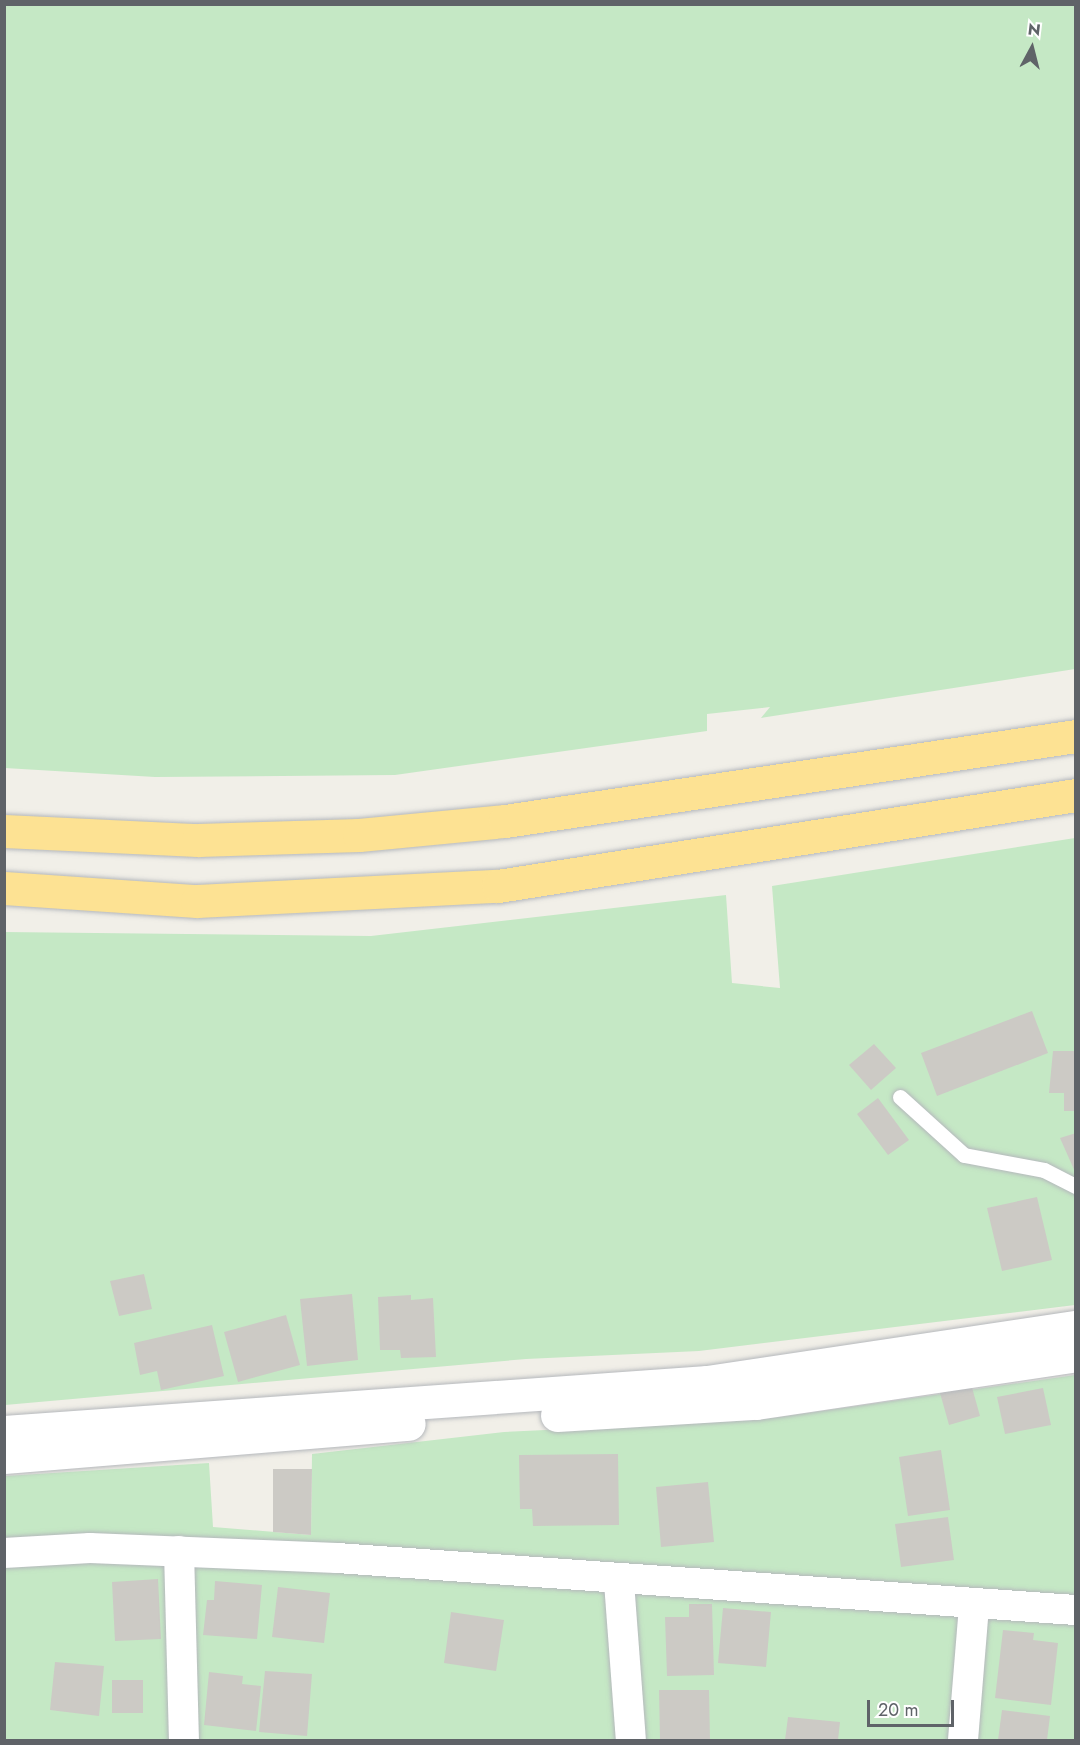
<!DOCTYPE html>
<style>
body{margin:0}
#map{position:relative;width:1080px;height:1745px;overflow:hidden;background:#f1efe8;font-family:Jost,sans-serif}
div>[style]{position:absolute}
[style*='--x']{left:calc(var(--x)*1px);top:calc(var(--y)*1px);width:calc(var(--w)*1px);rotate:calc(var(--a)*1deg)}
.green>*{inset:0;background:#c5e8c5}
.building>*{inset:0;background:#cccac5}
.roads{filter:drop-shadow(0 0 2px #b5b8bc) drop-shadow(0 0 2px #b5b8bc)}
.lane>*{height:15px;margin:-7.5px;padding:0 7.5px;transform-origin:7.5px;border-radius:7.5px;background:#fff}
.street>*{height:30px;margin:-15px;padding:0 15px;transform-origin:15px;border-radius:15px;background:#fff}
.secondary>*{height:33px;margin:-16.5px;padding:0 16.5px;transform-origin:16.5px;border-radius:16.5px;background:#fff}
.highway>*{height:33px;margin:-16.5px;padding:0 16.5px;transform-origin:16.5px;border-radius:16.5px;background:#fde293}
span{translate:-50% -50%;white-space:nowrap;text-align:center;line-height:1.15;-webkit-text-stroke:4.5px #fff;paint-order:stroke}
.frame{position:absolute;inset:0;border:6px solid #5f6368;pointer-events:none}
.north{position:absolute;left:1002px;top:18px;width:60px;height:60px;-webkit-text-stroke:4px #fff;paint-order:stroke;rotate:7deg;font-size:16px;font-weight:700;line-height:24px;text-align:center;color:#5f6368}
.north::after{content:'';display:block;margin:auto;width:21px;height:27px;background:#5f6368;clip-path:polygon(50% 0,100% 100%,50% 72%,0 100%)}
.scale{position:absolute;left:867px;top:1700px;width:87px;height:27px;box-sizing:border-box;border:3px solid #5f6368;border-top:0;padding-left:8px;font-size:18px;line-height:21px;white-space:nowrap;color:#5f6368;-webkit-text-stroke:4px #fff;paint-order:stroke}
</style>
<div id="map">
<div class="green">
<i style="clip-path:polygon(5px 4px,1075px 5px,1075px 669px,761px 718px,770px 707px,707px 714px,707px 731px,395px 775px,155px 777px,5px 768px)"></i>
<i style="clip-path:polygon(1075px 838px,1075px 1305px,699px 1351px,526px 1359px,5px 1405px,4px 932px,371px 936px,726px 895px,732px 983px,780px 988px,772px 886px)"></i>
<i style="clip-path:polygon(1075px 1375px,1075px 1740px,5px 1740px,5px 1476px,209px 1463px,213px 1527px,311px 1535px,312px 1454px,504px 1432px,759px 1420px)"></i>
</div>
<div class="building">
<i style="clip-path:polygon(1032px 1011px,1048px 1053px,937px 1096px,921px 1053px)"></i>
<i style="clip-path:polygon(874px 1044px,896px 1068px,871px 1090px,849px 1065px)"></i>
<i style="clip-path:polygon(1053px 1051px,1076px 1051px,1076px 1111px,1064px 1111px,1064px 1093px,1049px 1093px)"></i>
<i style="clip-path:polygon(878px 1098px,909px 1140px,888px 1155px,857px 1114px)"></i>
<i style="clip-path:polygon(1076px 1133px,1076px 1174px,1060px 1138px)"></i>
<i style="clip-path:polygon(1037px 1197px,1052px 1260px,1002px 1271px,987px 1208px)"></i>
<i style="clip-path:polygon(144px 1274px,152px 1309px,119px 1316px,110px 1281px)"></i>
<i style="clip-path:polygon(352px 1294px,358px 1360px,307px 1366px,300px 1299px)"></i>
<i style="clip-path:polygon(411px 1295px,411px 1300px,433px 1298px,436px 1357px,401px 1358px,400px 1350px,380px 1350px,378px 1297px)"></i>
<i style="clip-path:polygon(286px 1315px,300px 1365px,238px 1382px,224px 1332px)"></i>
<i style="clip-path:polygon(212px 1325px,224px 1376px,161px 1390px,157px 1371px,140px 1375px,134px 1343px)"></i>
<i style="clip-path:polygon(971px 1384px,980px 1416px,949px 1425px,940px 1393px)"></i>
<i style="clip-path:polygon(1043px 1388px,1051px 1425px,1005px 1434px,997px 1397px)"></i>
<i style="clip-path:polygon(941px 1450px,950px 1510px,908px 1516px,899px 1457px)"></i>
<i style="clip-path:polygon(618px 1454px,619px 1525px,533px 1526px,532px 1509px,520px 1509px,519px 1455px)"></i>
<i style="clip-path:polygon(273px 1469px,312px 1469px,311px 1535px,273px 1532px)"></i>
<i style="clip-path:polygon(708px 1482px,714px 1542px,661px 1547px,656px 1487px)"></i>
<i style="clip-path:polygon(948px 1517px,954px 1560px,901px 1567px,895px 1524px)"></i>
<i style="clip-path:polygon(158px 1579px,161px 1639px,115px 1641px,112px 1582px)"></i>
<i style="clip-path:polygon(215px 1581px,262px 1585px,257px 1639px,203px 1635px,207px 1600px,214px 1600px)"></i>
<i style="clip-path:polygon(278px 1587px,330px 1593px,324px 1643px,272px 1637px)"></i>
<i style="clip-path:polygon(689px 1604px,712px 1604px,714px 1675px,667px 1676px,665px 1617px,689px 1617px)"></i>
<i style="clip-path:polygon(723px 1608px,771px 1612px,766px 1667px,718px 1663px)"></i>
<i style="clip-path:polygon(451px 1612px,504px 1620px,496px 1671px,444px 1663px)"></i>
<i style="clip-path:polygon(1003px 1630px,1034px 1633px,1033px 1640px,1058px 1643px,1051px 1705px,995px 1698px)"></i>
<i style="clip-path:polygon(55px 1662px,104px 1666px,99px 1716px,50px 1710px)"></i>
<i style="clip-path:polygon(265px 1671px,312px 1674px,307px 1736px,259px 1732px)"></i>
<i style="clip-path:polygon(209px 1672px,243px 1676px,242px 1684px,261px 1686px,256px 1731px,204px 1725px)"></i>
<i style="clip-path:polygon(112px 1680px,143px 1680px,143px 1713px,112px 1713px)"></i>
<i style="clip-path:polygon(659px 1690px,709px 1690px,710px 1740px,660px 1740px)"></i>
<i style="clip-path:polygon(1002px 1710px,1050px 1716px,1047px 1740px,998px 1740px)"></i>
<i style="clip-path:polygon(788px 1717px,840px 1722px,838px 1740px,785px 1740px)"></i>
</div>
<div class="roads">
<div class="lane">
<i style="--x:900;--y:1097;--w:86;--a:42.2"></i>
<i style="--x:964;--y:1155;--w:81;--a:10.6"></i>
<i style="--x:1044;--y:1170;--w:36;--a:27"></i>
</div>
<div class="street">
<i style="--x:179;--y:1551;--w:189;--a:88.5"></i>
<i style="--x:4;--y:1553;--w:86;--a:-3.3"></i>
<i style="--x:90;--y:1548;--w:247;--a:2.3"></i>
<i style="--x:337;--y:1558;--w:741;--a:4.03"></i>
<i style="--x:619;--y:1582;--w:158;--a:85.7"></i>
<i style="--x:963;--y:1740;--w:135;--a:-85.3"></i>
</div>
<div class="secondary">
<i style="--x:557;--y:1415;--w:199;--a:-3.5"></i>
<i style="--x:756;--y:1403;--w:324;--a:-8.5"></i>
<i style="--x:4;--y:1432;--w:705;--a:-4.07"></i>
<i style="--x:707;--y:1382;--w:373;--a:-8.5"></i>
<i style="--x:4;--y:1457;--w:406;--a:-4.7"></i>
</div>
<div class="highway">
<i style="--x:4;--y:831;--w:194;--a:2.7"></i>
<i style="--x:198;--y:840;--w:161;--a:-1.8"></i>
<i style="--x:359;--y:835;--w:147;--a:-5.5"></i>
<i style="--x:505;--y:821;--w:577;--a:-8.47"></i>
<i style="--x:4;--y:888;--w:193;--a:3.9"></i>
<i style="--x:197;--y:901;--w:301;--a:-2.9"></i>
<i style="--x:498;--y:886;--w:585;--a:-8.95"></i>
</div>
</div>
<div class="frame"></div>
<div class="north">N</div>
<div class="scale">20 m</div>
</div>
